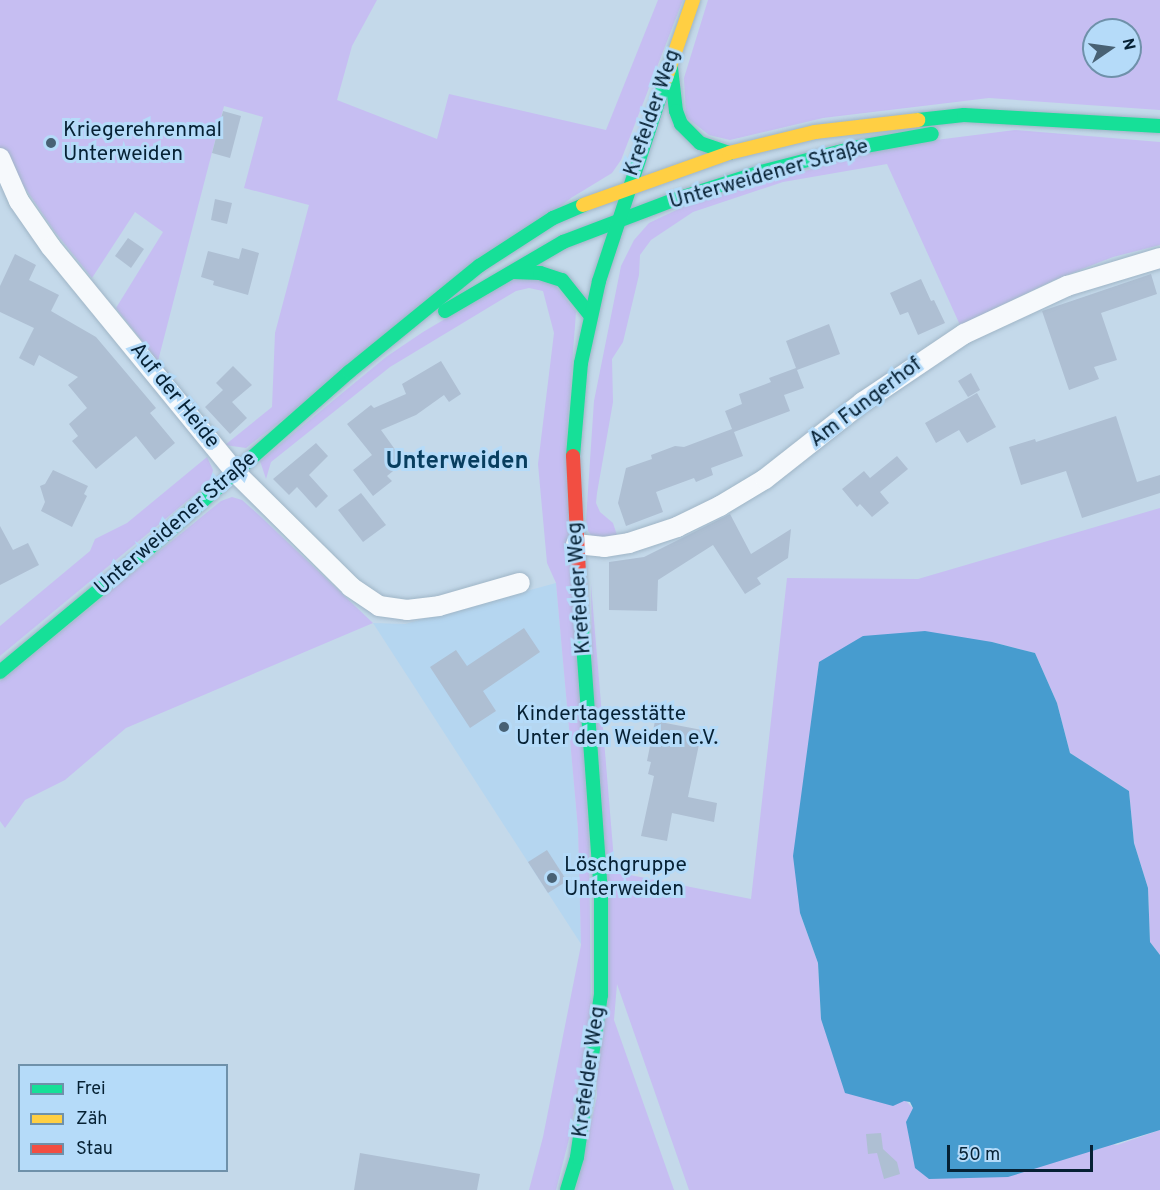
<!DOCTYPE html>
<meta charset="utf-8">
<style>
body{margin:0}
#map{position:relative;width:1160px;height:1190px;overflow:hidden;background:#c4d9ea;font-family:Overpass,sans-serif}
div>[style]{position:absolute}
[style*='--x']{left:calc(var(--x)*1px);top:calc(var(--y)*1px);width:calc(var(--w)*1px);rotate:calc(var(--a)*1deg)}
.built>*{inset:0;background:#b5d6f0}
.green>*{inset:0;background:#c6bef2}
.water>*{inset:0;background:#479ccf}
.building>*{inset:0;background:#aebfd3}
.roads{filter:drop-shadow(0 0 2px #9fb5c6) drop-shadow(0 0 2px #9fb5c6)}
.street>*{height:20px;margin:-10px;padding:0 10px;transform-origin:10px;border-radius:10px;background:#f6f9fc}
.fast>*{height:14px;margin:-7px;padding:0 7px;transform-origin:7px;border-radius:7px;background:#16e098}
.slow>*{height:14px;margin:-7px;padding:0 7px;transform-origin:7px;border-radius:7px;background:#ffcf43}
.jam>*{height:14px;margin:-7px;padding:0 7px;transform-origin:7px;border-radius:7px;background:#f24e42}
.dots>*{width:16px;height:16px;translate:-50% -50%;box-sizing:border-box;border:3px solid #b5dbf9;border-radius:50%}
span{translate:-50% -50%;white-space:nowrap;text-align:center;line-height:1.15;-webkit-text-stroke:6px #b5dbf9;paint-order:stroke}
.street-label{font-size:21px;color:#062134}
.poi-label{font-size:21px;color:#062134}
.left{translate:0 -50%;text-align:left}
.quarter-label{font-size:24px;color:#083e5f;font-weight:700}
.legend{position:absolute;left:18px;top:1064px;width:210px;height:108px;box-sizing:border-box;background:#b5dbf9;border:2px solid #6f91aa;margin:0;padding:8px 10px;list-style:none;font-size:18px;color:#062134}
.legend li{display:flex;align-items:center;gap:12px;height:30px}
.legend b{width:30px;border:2px solid #6f91aa}
.north{position:absolute;left:1082px;top:18px;width:60px;height:60px;box-sizing:border-box;background:#b5dbf9;border:2px solid #6f91aa;border-radius:50%;rotate:77deg;font-size:16px;font-weight:700;line-height:24px;text-align:center;color:#062134}
.north::after{content:'';display:block;margin:auto;width:21px;height:27px;background:#486174;clip-path:polygon(50% 0,100% 100%,50% 72%,0 100%)}
.scale{position:absolute;left:947px;top:1145px;width:146px;height:27px;box-sizing:border-box;border:3px solid #062134;border-top:0;padding-left:8px;font-size:18px;line-height:21px;white-space:nowrap;color:#062134;-webkit-text-stroke:4px #b5dbf9;paint-order:stroke}
</style>
<div id="map">
<div class="built">
<i style="clip-path:polygon(556px 583px,578px 829px,581px 944px,373px 623px,405px 624px)"></i>
</div>
<div class="green">
<i style="clip-path:polygon(0 0,377px 0,352px 46px,337px 100px,437px 139px,449px 94px,606px 130px,658px 0,683px 0,621px 160px,612px 173px,571px 198px,246px 448px,225px 445px,272px 407px,275px 333px,309px 205px,244px 188px,263px 117px,224px 106px,158px 361px,116px 308px,163px 232px,135px 212px,92px 278px,55px 232px,4px 157px,0 148px)"></i>
<i style="clip-path:polygon(evenodd,708px 0,1160px 0,1160px 110px,989px 98px,823px 118px,730px 140px,709px 135px,686px 117px,684px 78px,708px 0,1094px 30px,1130px 30px,1130px 66px,1094px 66px,1094px 30px)"></i>
<i style="clip-path:polygon(1015px 130px,1160px 142px,1160px 245px,1113px 257px,1054px 280px,960px 325px,887px 164px,783px 182px,693px 212px,651px 240px,640px 255px,639px 275px,623px 342px,612px 359px,613px 402px,597px 493px,596px 503px,600px 512px,613px 523px,618px 538px,594px 539px,588px 531px,586px 520px,594px 401px,621px 266px,634px 240px,649px 223px,689px 204px,896px 145px)"></i>
<i style="clip-path:polygon(548px 276px,576px 312px,566px 446px,589px 842px,591px 1014px,569px 1139px,556px 1190px,529px 1190px,543px 1137px,581px 945px,578px 829px,556px 583px,547px 563px,538px 464px,554px 333px,543px 291px,529px 288px,516px 291px,390px 367px,271px 462px,266px 479px,260px 461px,386px 357px,423px 332px,516px 277px)"></i>
<i style="clip-path:polygon(207px 457px,213px 470px,210px 482px,0 656px,0 626px,90px 551px,95px 539px,127px 523px)"></i>
<i style="clip-path:polygon(232px 497px,242px 500px,259px 515px,373px 623px,126px 728px,65px 780px,25px 800px,5px 828px,0 821px,0 681px,221px 501px)"></i>
<i style="clip-path:polygon(1160px 508px,1160px 955px,1150px 942px,1148px 888px,1134px 843px,1129px 791px,1070px 753px,1057px 703px,1035px 653px,992px 642px,819px 662px,812px 728px,800px 913px,818px 963px,821px 1019px,913px 1108px,1117px 1145px,1160px 1130px,1160px 1190px,689px 1190px,617px 984px,614px 1020px,674px 1190px,576px 1190px,597px 1096px,591px 584px,615px 872px,751px 899px,787px 578px,918px 579px)"></i>
</div>
<div class="water">
<i style="clip-path:polygon(925px 631px,992px 642px,1035px 653px,1057px 703px,1070px 753px,1129px 791px,1134px 843px,1148px 888px,1150px 942px,1160px 955px,1160px 1130px,1008px 1177px,929px 1179px,915px 1168px,906px 1122px,913px 1108px,910px 1102px,904px 1101px,893px 1106px,845px 1093px,821px 1019px,818px 963px,800px 913px,793px 856px,819px 662px,863px 636px)"></i>
</div>
<div class="building">
<i style="clip-path:polygon(223px 111px,241px 116px,230px 158px,212px 153px)"></i>
<i style="clip-path:polygon(215px 199px,232px 203px,227px 224px,211px 220px)"></i>
<i style="clip-path:polygon(128px 238px,144px 249px,131px 268px,115px 256px)"></i>
<i style="clip-path:polygon(242px 248px,259px 253px,248px 295px,213px 285px,214px 281px,201px 277px,208px 251px,239px 259px)"></i>
<i style="clip-path:polygon(15px 254px,36px 265px,29px 280px,59px 295px,51px 311px,96px 337px,156px 408px,150px 413px,175px 443px,155px 460px,136px 436px,96px 469px,72px 441px,78px 436px,69px 424px,87px 408px,68px 385px,78px 377px,39px 355px,34px 366px,19px 358px,34px 328px,0 312px,0 286px)"></i>
<i style="clip-path:polygon(1151px 274px,1157px 294px,1101px 313px,1117px 360px,1094px 367px,1099px 379px,1069px 390px,1042px 311px)"></i>
<i style="clip-path:polygon(921px 279px,931px 301px,934px 300px,945px 323px,918px 335px,908px 312px,900px 315px,890px 293px)"></i>
<i style="clip-path:polygon(829px 324px,840px 354px,797px 370px,804px 388px,784px 395px,790px 411px,734px 432px,743px 456px,711px 468px,713px 475px,696px 482px,694px 478px,656px 492px,663px 512px,626px 526px,618px 503px,626px 468px,652px 459px,651px 455px,675px 446px,684px 447px,732px 429px,725px 411px,742px 404px,739px 394px,771px 382px,769px 378px,796px 368px,786px 341px)"></i>
<i style="clip-path:polygon(441px 361px,461px 394px,449px 402px,444px 395px,416px 415px,381px 430px,404px 462px,387px 476px,392px 481px,373px 496px,353px 470px,372px 455px,347px 424px,371px 405px,374px 408px,406px 394px,402px 384px)"></i>
<i style="clip-path:polygon(233px 366px,252px 385px,232px 402px,247px 418px,230px 434px,205px 407px,223px 390px,216px 383px)"></i>
<i style="clip-path:polygon(971px 373px,980px 390px,968px 397px,958px 381px)"></i>
<i style="clip-path:polygon(977px 393px,996px 427px,967px 443px,959px 430px,936px 443px,925px 423px)"></i>
<i style="clip-path:polygon(1116px 416px,1137px 482px,1160px 475px,1160px 493px,1082px 518px,1066px 471px,1021px 485px,1009px 447px,1035px 439px,1036px 442px)"></i>
<i style="clip-path:polygon(316px 443px,328px 456px,309px 475px,328px 496px,316px 508px,297px 487px,289px 495px,273px 479px)"></i>
<i style="clip-path:polygon(897px 456px,908px 469px,880px 492px,889px 503px,872px 517px,860px 504px,857px 507px,842px 489px,864px 471px,870px 478px)"></i>
<i style="clip-path:polygon(53px 470px,88px 486px,84px 494px,87px 496px,72px 527px,41px 511px,45px 502px,40px 486px,45px 484px)"></i>
<i style="clip-path:polygon(361px 493px,386px 525px,363px 542px,338px 510px)"></i>
<i style="clip-path:polygon(730px 514px,751px 554px,791px 529px,788px 558px,757px 578px,761px 584px,745px 594px,713px 545px,658px 580px,657px 611px,609px 610px,609px 562px,644px 557px)"></i>
<i style="clip-path:polygon(0 526px,13px 550px,28px 543px,39px 565px,0 585px)"></i>
<i style="clip-path:polygon(524px 628px,540px 652px,483px 691px,496px 711px,470px 728px,430px 667px,456px 650px,467px 666px)"></i>
<i style="clip-path:polygon(655px 721px,702px 730px,688px 797px,717px 803px,714px 822px,672px 813px,667px 841px,641px 836px,654px 776px,648px 774px,651px 762px,647px 761px)"></i>
<i style="clip-path:polygon(547px 850px,567px 881px,548px 893px,528px 862px)"></i>
<i style="clip-path:polygon(881px 1133px,883px 1149px,897px 1162px,900px 1174px,884px 1179px,877px 1153px,868px 1154px,866px 1134px)"></i>
<i style="clip-path:polygon(360px 1153px,480px 1174px,477px 1190px,354px 1190px)"></i>
</div>
<div class="roads">
<div class="street">
<i style="--x:0;--y:158;--w:47;--a:66.2"></i>
<i style="--x:19;--y:201;--w:56;--a:55.2"></i>
<i style="--x:51;--y:247;--w:292;--a:50.7"></i>
<i style="--x:236;--y:473;--w:162;--a:44.7"></i>
<i style="--x:351;--y:587;--w:34;--a:34"></i>
<i style="--x:379;--y:606;--w:28;--a:8"></i>
<i style="--x:407;--y:610;--w:32;--a:-7"></i>
<i style="--x:439;--y:606;--w:84;--a:-15.9"></i>
<i style="--x:576;--y:544;--w:28;--a:6"></i>
<i style="--x:604;--y:547;--w:25;--a:-9"></i>
<i style="--x:629;--y:543;--w:51;--a:-18.4"></i>
<i style="--x:677;--y:527;--w:48;--a:-26"></i>
<i style="--x:720;--y:506;--w:52;--a:-31"></i>
<i style="--x:765;--y:479;--w:125;--a:-38.2"></i>
<i style="--x:863;--y:402;--w:122;--a:-34"></i>
<i style="--x:964;--y:334;--w:114;--a:-25"></i>
<i style="--x:1067;--y:286;--w:97;--a:-16.8"></i>
</div>
<div class="fast">
<i style="--x:671;--y:68;--w:43;--a:83.4"></i>
<i style="--x:676;--y:111;--w:14;--a:69"></i>
<i style="--x:681;--y:124;--w:27;--a:45"></i>
<i style="--x:700;--y:143;--w:31;--a:19"></i>
<i style="--x:918;--y:120;--w:46;--a:-6.2"></i>
<i style="--x:964;--y:115;--w:196;--a:3.2"></i>
<i style="--x:513;--y:272;--w:27;--a:2"></i>
<i style="--x:540;--y:273;--w:23;--a:18"></i>
<i style="--x:562;--y:280;--w:45;--a:51.3"></i>
<i style="--x:445;--y:311;--w:137;--a:-30.3"></i>
<i style="--x:563;--y:242;--w:116;--a:-20.8"></i>
<i style="--x:671;--y:201;--w:95;--a:-17.9"></i>
<i style="--x:761;--y:172;--w:96;--a:-14.5"></i>
<i style="--x:854;--y:148;--w:79;--a:-10.2"></i>
<i style="--x:573;--y:456;--w:93;--a:-85.1"></i>
<i style="--x:581;--y:363;--w:84;--a:-77.6"></i>
<i style="--x:599;--y:281;--w:214;--a:-71.7"></i>
<i style="--x:0;--y:672;--w:192;--a:-39.7"></i>
<i style="--x:148;--y:549;--w:268;--a:-41.4"></i>
<i style="--x:349;--y:372;--w:168;--a:-39.2"></i>
<i style="--x:479;--y:266;--w:88;--a:-33"></i>
<i style="--x:553;--y:218;--w:33;--a:-23"></i>
<i style="--x:567;--y:1190;--w:34;--a:-73"></i>
<i style="--x:577;--y:1157;--w:164;--a:-81.6"></i>
<i style="--x:601;--y:995;--w:101;--a:-90"></i>
<i style="--x:601;--y:894;--w:280;--a:-94.1"></i>
</div>
<div class="slow">
<i style="--x:666;--y:78;--w:83;--a:-70.9"></i>
<i style="--x:583;--y:205;--w:155;--a:-19.6"></i>
<i style="--x:729;--y:153;--w:89;--a:-13.7"></i>
<i style="--x:815;--y:132;--w:104;--a:-6.6"></i>
</div>
<div class="jam">
<i style="--x:573;--y:456;--w:159;--a:87.1"></i>
</div>
</div>
<div class="dots">
<i style="left:51px;top:143px;background:#486174"></i>
<i style="left:504px;top:727px;background:#486174"></i>
<i style="left:552px;top:878px;background:#486174"></i>
</div>
<div class="street-label">
<span style="left:653px;top:113px;rotate:-71deg">Krefelder Weg</span>
<span style="left:769px;top:175px;rotate:-16deg">Unterweidener Straße</span>
<span style="left:174px;top:396px;rotate:51deg">Auf der Heide</span>
<span style="left:866px;top:403px;rotate:-37deg">Am Fungerhof</span>
<span style="left:176px;top:524px;rotate:-41deg">Unterweidener Straße</span>
<span style="left:580px;top:588px;rotate:-94deg">Krefelder Weg</span>
<span style="left:590px;top:1072px;rotate:-82deg">Krefelder Weg</span>
</div>
<div class="poi-label">
<span class="left" style="left:63px;top:143px">Kriegerehrenmal<br>Unterweiden</span>
<span class="left" style="left:516px;top:727px">Kindertagesstätte<br>Unter den Weiden e.V.</span>
<span class="left" style="left:564px;top:878px">Löschgruppe<br>Unterweiden</span>
</div>
<div class="quarter-label">
<span style="left:457px;top:463px">Unterweiden</span>
</div>
<ul class="legend">
<li><b style="height:8px;background:#16e098"></b>Frei</li>
<li><b style="height:8px;background:#ffcf43"></b>Zäh</li>
<li><b style="height:8px;background:#f24e42"></b>Stau</li>
</ul>
<div class="north">N</div>
<div class="scale">50 m</div>
</div>
